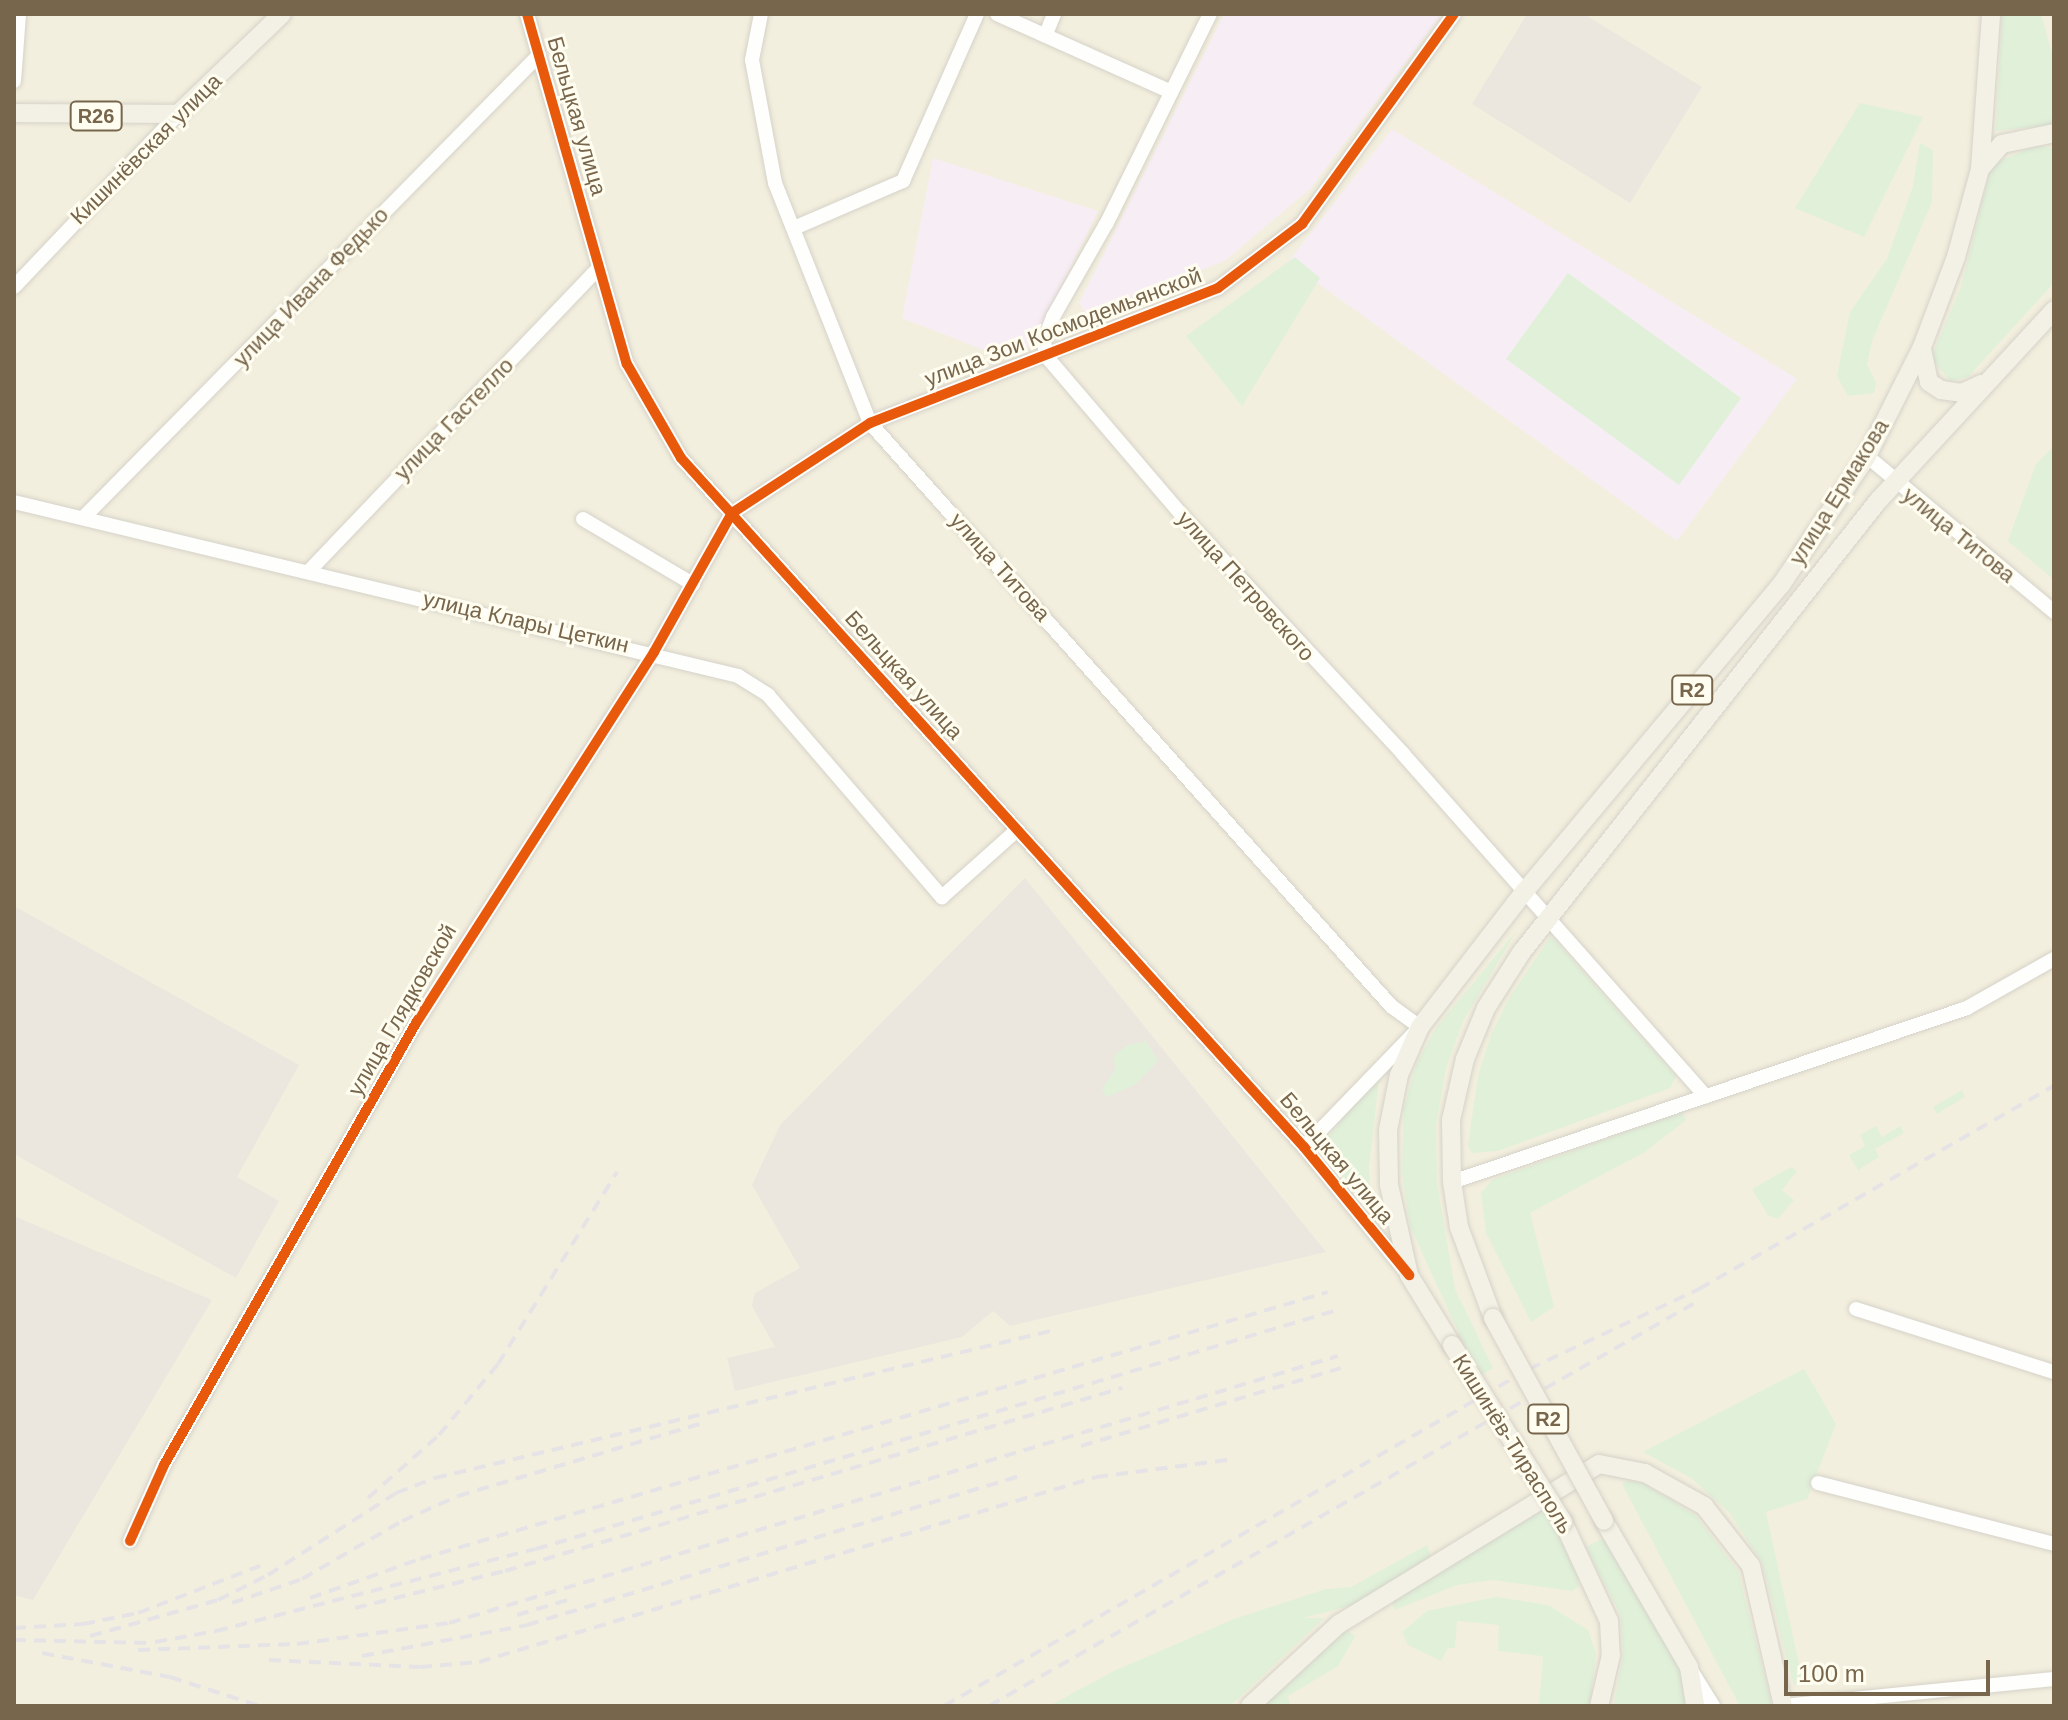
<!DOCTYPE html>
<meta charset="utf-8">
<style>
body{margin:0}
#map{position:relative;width:2068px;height:1720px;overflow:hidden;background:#f8f6ee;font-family:Helvetica,sans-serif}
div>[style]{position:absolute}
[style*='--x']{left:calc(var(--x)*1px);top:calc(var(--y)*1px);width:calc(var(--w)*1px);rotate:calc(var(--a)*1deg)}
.residential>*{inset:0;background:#f3efde}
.industrial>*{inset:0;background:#ebe7de}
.education>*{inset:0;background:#f7edf4}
.green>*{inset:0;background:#e0f0d9}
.roads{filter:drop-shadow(0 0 2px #d5d2c9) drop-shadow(0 0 2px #d5d2c9)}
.minor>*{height:14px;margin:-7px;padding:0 7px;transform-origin:7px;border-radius:7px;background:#fefefc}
.major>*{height:18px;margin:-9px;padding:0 9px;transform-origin:9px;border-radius:9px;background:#f3f1e6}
.rail>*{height:4px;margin-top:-2px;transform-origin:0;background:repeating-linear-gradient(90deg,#e6e3e6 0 12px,transparent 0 20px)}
.bridges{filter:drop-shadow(0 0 2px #d7d1c7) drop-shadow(0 0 2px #d7d1c7)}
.major-bridge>*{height:18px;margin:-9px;padding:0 9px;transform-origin:9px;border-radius:9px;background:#f3f1e6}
.cycleway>*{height:10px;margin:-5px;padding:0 5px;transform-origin:5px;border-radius:5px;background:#e8590c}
span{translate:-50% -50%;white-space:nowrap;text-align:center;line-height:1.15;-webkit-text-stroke:6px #fffdf0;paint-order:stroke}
.shield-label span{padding:2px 6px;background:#fffdf0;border:2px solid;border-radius:6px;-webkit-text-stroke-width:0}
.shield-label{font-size:20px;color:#78664c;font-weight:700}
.street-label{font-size:22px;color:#78664c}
.frame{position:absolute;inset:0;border:16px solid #78664c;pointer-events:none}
.scale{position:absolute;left:1784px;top:1660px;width:206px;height:36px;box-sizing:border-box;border:4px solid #78664c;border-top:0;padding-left:10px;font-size:24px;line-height:28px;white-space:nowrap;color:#78664c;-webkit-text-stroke:6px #fffdf0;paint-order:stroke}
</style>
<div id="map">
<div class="residential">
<i style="clip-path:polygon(14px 14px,2054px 14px,2054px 1706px,14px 1706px)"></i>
</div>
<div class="industrial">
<i style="clip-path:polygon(1527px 14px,1584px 14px,1702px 87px,1630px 203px,1472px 104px)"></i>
<i style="clip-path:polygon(1025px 878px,1326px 1252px,1010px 1326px,993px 1311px,962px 1337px,735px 1391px,727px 1358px,775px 1347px,752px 1306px,755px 1293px,800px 1268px,752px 1185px,780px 1125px)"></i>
<i style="clip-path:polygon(14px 906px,299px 1065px,237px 1177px,279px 1201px,236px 1278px,14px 1154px)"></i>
<i style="clip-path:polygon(14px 1216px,212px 1300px,33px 1600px,14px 1595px)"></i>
</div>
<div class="education">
<i style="clip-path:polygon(1224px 14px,1442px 14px,1310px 189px,1226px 260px,1088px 317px,1079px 303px)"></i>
<i style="clip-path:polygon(1392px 129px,1797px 379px,1677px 541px,1288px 262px)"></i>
<i style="clip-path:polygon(933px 158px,1098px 211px,1033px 345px,999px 356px,902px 318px)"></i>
</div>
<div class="green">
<i style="clip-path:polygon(2002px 14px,2041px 14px,2054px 61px,2054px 125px,1996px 131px)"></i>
<i style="clip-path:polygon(1860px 103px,1923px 117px,1864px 237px,1795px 208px)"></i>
<i style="clip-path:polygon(1920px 143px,1933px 150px,1932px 202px,1872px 341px,1867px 364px,1876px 383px,1874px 393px,1848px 396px,1837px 376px,1850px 312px,1887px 259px,1913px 186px)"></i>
<i style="clip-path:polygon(2038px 145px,2054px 149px,2054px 283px,1968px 377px,1950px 381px,1931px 358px,1961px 287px,1992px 164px)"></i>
<i style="clip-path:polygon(1295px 257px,1320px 278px,1242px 406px,1186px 336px)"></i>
<i style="clip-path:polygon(1568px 273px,1741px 398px,1679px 485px,1506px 359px)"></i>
<i style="clip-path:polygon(2054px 446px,2054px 580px,2008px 541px,2036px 464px)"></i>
<i style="clip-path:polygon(1517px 930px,1463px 1021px,1446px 1068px,1436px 1125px,1437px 1184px,1455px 1289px,1493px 1368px,1479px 1377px,1410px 1226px,1402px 1172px,1404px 1108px,1416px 1065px,1436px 1028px)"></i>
<i style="clip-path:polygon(1551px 936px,1676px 1076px,1670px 1088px,1498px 1151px,1472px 1153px,1468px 1146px,1478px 1076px,1491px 1035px,1508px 1000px)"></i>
<i style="clip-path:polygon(1146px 1041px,1158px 1061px,1135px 1085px,1107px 1097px,1102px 1089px,1116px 1068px,1113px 1057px,1126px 1046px)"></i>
<i style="clip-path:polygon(1374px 1078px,1379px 1080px,1369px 1167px,1371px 1207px,1327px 1160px,1323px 1144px)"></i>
<i style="clip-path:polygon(1962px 1090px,1965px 1097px,1937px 1114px,1933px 1107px)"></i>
<i style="clip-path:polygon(1682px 1112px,1686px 1120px,1645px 1152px,1530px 1213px,1554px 1307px,1531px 1322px,1486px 1233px,1481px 1193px,1492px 1180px)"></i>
<i style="clip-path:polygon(1876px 1126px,1882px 1137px,1900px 1126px,1904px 1133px,1875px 1149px,1879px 1157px,1858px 1170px,1849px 1155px,1865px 1146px,1860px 1135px)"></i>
<i style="clip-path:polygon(1791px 1167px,1797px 1171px,1782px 1190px,1794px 1200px,1778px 1219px,1768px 1215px,1752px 1189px)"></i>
<i style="clip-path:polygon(1804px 1369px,1836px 1424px,1807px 1499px,1766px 1512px,1803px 1683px,1794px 1686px,1762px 1562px,1729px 1512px,1691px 1478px,1643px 1452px)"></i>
<i style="clip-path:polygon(1628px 1481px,1643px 1483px,1695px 1515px,1738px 1571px,1772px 1706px,1740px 1706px,1622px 1484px)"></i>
<i style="clip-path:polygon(1545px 1509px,1577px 1574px,1579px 1586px,1572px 1591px,1493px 1580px,1457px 1585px,1395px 1610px,1391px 1600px)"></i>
<i style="clip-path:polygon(1603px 1538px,1681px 1666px,1690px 1706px,1614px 1706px,1623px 1654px,1620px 1614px,1586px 1547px)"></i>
<i style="clip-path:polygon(1427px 1545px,1431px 1556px,1425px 1565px,1353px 1605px,1303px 1618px,1324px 1618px,1230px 1706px,1049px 1706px,1114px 1671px,1234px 1619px,1326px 1589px,1351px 1587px)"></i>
<i style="clip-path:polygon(1496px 1597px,1548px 1605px,1588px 1630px,1596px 1653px,1590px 1706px,1539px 1706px,1543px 1656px,1498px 1651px,1499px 1625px,1457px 1621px,1455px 1648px,1448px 1648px,1441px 1661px,1408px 1645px,1402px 1632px,1427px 1611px)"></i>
<i style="clip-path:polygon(1346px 1630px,1355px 1636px,1338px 1666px,1288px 1696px,1290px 1706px,1264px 1706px)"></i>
</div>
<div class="roads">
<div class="minor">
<i style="--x:527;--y:14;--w:364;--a:74.1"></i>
<i style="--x:627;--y:364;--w:108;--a:60.1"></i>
<i style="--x:681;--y:458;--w:929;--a:47.88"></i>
<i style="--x:1304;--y:1147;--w:163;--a:50.7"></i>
<i style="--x:761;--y:14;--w:47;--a:101.1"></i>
<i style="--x:752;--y:60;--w:125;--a:79.4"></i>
<i style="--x:775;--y:183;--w:258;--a:68.4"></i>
<i style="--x:870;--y:423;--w:782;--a:48.21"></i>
<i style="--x:1391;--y:1006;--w:36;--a:36"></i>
<i style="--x:1420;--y:1027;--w:167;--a:134"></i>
<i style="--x:997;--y:14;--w:191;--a:24.1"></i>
<i style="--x:1210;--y:14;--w:234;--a:116.3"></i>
<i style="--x:1106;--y:224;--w:107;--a:119.7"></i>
<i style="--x:1053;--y:317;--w:26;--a:111"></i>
<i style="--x:1044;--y:341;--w:15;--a:82"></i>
<i style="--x:1046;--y:356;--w:214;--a:49.5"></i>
<i style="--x:1185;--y:519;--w:321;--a:47.1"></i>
<i style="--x:1403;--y:754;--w:457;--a:48.5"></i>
<i style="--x:1046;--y:34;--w:22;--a:-68"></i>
<i style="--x:14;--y:81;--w:67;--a:-85.7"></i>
<i style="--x:794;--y:228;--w:119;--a:-23.3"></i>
<i style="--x:903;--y:181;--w:183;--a:-66.1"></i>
<i style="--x:14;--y:287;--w:238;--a:-46.5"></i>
<i style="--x:1867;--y:456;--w:244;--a:39.8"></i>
<i style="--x:14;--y:502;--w:745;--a:13.51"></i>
<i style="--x:738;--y:676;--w:36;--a:32"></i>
<i style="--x:768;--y:695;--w:267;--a:49.3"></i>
<i style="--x:942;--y:897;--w:101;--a:-41.8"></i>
<i style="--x:83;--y:518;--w:650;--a:-45.44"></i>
<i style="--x:583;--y:519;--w:128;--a:30.6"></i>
<i style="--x:310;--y:570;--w:418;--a:-46.3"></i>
<i style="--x:1452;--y:1182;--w:544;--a:-18.67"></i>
<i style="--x:1967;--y:1008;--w:100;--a:-29.4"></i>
<i style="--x:1856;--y:1309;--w:208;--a:17.7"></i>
<i style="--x:1818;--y:1483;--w:244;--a:14.5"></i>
<i style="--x:130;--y:1541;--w:83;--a:-65.9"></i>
<i style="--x:164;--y:1465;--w:509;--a:-60.31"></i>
<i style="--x:416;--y:1023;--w:441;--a:-57.3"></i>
<i style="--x:654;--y:652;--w:159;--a:-60.7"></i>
<i style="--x:732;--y:513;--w:165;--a:-33.1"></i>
<i style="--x:870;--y:423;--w:373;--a:-21.2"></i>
<i style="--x:1218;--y:288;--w:106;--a:-37.3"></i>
<i style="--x:1302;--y:224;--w:259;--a:-54.1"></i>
<i style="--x:1692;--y:1672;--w:40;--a:58"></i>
<i style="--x:1783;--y:1706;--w:272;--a:-5.7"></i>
</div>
<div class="major">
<i style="--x:14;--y:113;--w:164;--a:0.3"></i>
<i style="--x:178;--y:114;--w:144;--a:-43.9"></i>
<i style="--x:1980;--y:169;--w:33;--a:-49"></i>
<i style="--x:2002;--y:144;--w:53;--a:-11.9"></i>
<i style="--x:1922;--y:349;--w:34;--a:78"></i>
<i style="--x:1929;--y:382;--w:14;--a:34"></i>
<i style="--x:1941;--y:390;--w:21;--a:8"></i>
<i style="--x:1962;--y:393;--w:21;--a:-25"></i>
<i style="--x:1493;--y:1318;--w:97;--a:-110.5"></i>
<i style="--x:1459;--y:1227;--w:46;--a:-98.8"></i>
<i style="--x:1452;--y:1182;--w:62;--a:-90.9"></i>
<i style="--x:1451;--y:1120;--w:63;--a:-77.1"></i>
<i style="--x:1465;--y:1059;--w:55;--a:-67.6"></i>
<i style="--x:1486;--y:1008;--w:65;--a:-57.5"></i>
<i style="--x:1521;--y:953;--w:576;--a:-51.7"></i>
<i style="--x:1878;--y:501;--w:260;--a:-47.3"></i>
<i style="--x:1452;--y:1345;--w:82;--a:-121.6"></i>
<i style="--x:1409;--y:1275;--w:92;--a:-102.5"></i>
<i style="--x:1389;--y:1185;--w:55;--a:-91"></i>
<i style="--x:1388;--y:1130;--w:56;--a:-78.7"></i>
<i style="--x:1399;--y:1075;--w:52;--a:-66.4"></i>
<i style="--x:1420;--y:1027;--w:170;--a:-52.4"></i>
<i style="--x:1524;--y:892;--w:400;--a:-50.1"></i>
<i style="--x:1781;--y:585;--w:155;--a:-56.3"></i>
<i style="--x:1867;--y:456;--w:122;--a:-63.2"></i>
<i style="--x:1922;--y:347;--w:96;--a:-69.3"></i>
<i style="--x:1956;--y:257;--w:91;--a:-74.7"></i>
<i style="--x:1980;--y:169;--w:155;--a:-85.9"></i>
<i style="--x:1604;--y:1521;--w:169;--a:59.8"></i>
<i style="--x:1689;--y:1667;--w:39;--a:81"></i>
<i style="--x:1563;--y:1522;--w:109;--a:65.1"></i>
<i style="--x:1609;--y:1621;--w:34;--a:87"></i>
<i style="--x:1611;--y:1655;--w:52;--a:103.2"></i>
<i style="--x:1250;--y:1706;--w:121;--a:-42.7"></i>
<i style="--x:1339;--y:1624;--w:305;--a:-31.6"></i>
<i style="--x:1599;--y:1464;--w:47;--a:11.1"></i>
<i style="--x:1645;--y:1473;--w:68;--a:29.2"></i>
<i style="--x:1704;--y:1506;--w:76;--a:51.9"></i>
<i style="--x:1751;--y:1566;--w:144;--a:77.1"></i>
</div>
</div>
<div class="rail">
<i style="--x:1081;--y:1446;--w:271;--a:-16.7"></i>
<i style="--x:368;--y:1498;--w:95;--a:-41.6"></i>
<i style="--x:439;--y:1435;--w:92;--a:-50.3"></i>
<i style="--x:498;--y:1364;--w:226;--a:-58.2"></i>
<i style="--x:310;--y:1598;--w:117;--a:-19.5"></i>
<i style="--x:420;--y:1559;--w:946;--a:-16.39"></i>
<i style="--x:232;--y:1603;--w:74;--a:-18.9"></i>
<i style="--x:302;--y:1579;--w:116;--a:-30.1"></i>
<i style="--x:402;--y:1521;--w:61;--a:-24.1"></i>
<i style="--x:458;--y:1496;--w:252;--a:-16.6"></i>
<i style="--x:355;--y:1608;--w:154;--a:-13.9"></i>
<i style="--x:505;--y:1571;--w:644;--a:-16.52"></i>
<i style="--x:517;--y:1615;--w:56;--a:-16.5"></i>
<i style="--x:14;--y:1628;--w:69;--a:-3.3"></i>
<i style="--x:83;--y:1624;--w:56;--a:-11.3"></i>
<i style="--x:138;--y:1613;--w:131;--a:-21.1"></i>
<i style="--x:90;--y:1636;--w:133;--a:-15.7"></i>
<i style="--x:218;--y:1600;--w:56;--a:-26.6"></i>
<i style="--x:268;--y:1575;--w:152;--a:-32.6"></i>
<i style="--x:396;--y:1493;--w:42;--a:-21"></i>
<i style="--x:435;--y:1478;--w:637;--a:-13.43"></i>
<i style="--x:14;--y:1640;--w:136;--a:1.3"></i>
<i style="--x:155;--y:1642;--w:62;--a:-10.2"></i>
<i style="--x:216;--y:1631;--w:330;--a:-14.4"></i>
<i style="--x:536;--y:1549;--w:833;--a:-16.61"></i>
<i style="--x:138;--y:1650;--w:159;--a:-2.2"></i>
<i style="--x:297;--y:1644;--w:153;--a:-7.9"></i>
<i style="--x:449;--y:1623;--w:928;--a:-16.72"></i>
<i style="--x:42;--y:1653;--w:130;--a:10.6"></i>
<i style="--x:170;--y:1677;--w:95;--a:17.9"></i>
<i style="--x:362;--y:1656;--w:168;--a:-10.6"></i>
<i style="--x:527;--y:1625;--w:518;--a:-16.83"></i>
<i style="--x:269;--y:1660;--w:151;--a:2.7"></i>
<i style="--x:420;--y:1667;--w:59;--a:-4.8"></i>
<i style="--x:479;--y:1662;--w:644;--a:-16.69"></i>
<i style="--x:1096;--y:1477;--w:140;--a:-7.4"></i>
<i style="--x:14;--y:1706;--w:1;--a:0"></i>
<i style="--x:944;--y:1706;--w:675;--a:-29.94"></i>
<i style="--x:1529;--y:1369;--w:188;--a:-25.2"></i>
<i style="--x:1699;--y:1289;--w:409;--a:-29.8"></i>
<i style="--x:989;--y:1706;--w:811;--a:-29.73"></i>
</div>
<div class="bridges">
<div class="major-bridge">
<i style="--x:1493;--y:1318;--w:231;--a:61.3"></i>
<i style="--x:1452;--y:1345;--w:209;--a:57.9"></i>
</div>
</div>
<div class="cycleway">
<i style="--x:527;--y:14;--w:364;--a:74.1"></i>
<i style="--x:627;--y:364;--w:108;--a:60.1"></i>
<i style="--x:681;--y:458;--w:929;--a:47.88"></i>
<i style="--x:1304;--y:1147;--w:166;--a:50.6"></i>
<i style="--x:130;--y:1541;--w:83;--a:-65.9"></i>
<i style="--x:164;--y:1465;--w:509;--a:-60.31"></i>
<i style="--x:416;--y:1023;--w:441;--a:-57.3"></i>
<i style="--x:654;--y:652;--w:159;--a:-60.7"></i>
<i style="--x:732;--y:513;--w:165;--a:-33.1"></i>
<i style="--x:870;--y:423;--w:373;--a:-21.2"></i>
<i style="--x:1218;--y:288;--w:106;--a:-37.3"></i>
<i style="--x:1302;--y:224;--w:259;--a:-54.1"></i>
</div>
<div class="shield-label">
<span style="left:96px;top:116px">R26</span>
<span style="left:1692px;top:690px">R2</span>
<span style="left:1548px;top:1419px">R2</span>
</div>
<div class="street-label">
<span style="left:577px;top:116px;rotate:74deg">Бельцкая улица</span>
<span style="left:146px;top:149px;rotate:-45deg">Кишинёвская улица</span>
<span style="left:311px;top:287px;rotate:-46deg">улица Ивана Федько</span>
<span style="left:1063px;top:327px;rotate:-21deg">улица Зои Космодемьянской</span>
<span style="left:454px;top:419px;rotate:-46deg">улица Гастелло</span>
<span style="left:1839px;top:492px;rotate:-58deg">улица Ермакова</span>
<span style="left:1959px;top:535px;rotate:39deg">улица Титова</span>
<span style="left:1000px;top:567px;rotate:48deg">улица Титова</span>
<span style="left:1246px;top:586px;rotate:48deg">улица Петровского</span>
<span style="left:526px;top:622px;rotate:13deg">улица Клары Цеткин</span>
<span style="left:904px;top:675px;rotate:48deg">Бельцкая улица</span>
<span style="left:402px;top:1010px;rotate:-60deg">улица Глядковской</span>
<span style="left:1337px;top:1158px;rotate:50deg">Бельцкая улица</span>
<span style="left:1513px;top:1444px;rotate:58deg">Кишинёв-Тирасполь</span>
</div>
<div class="frame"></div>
<div class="scale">100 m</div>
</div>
